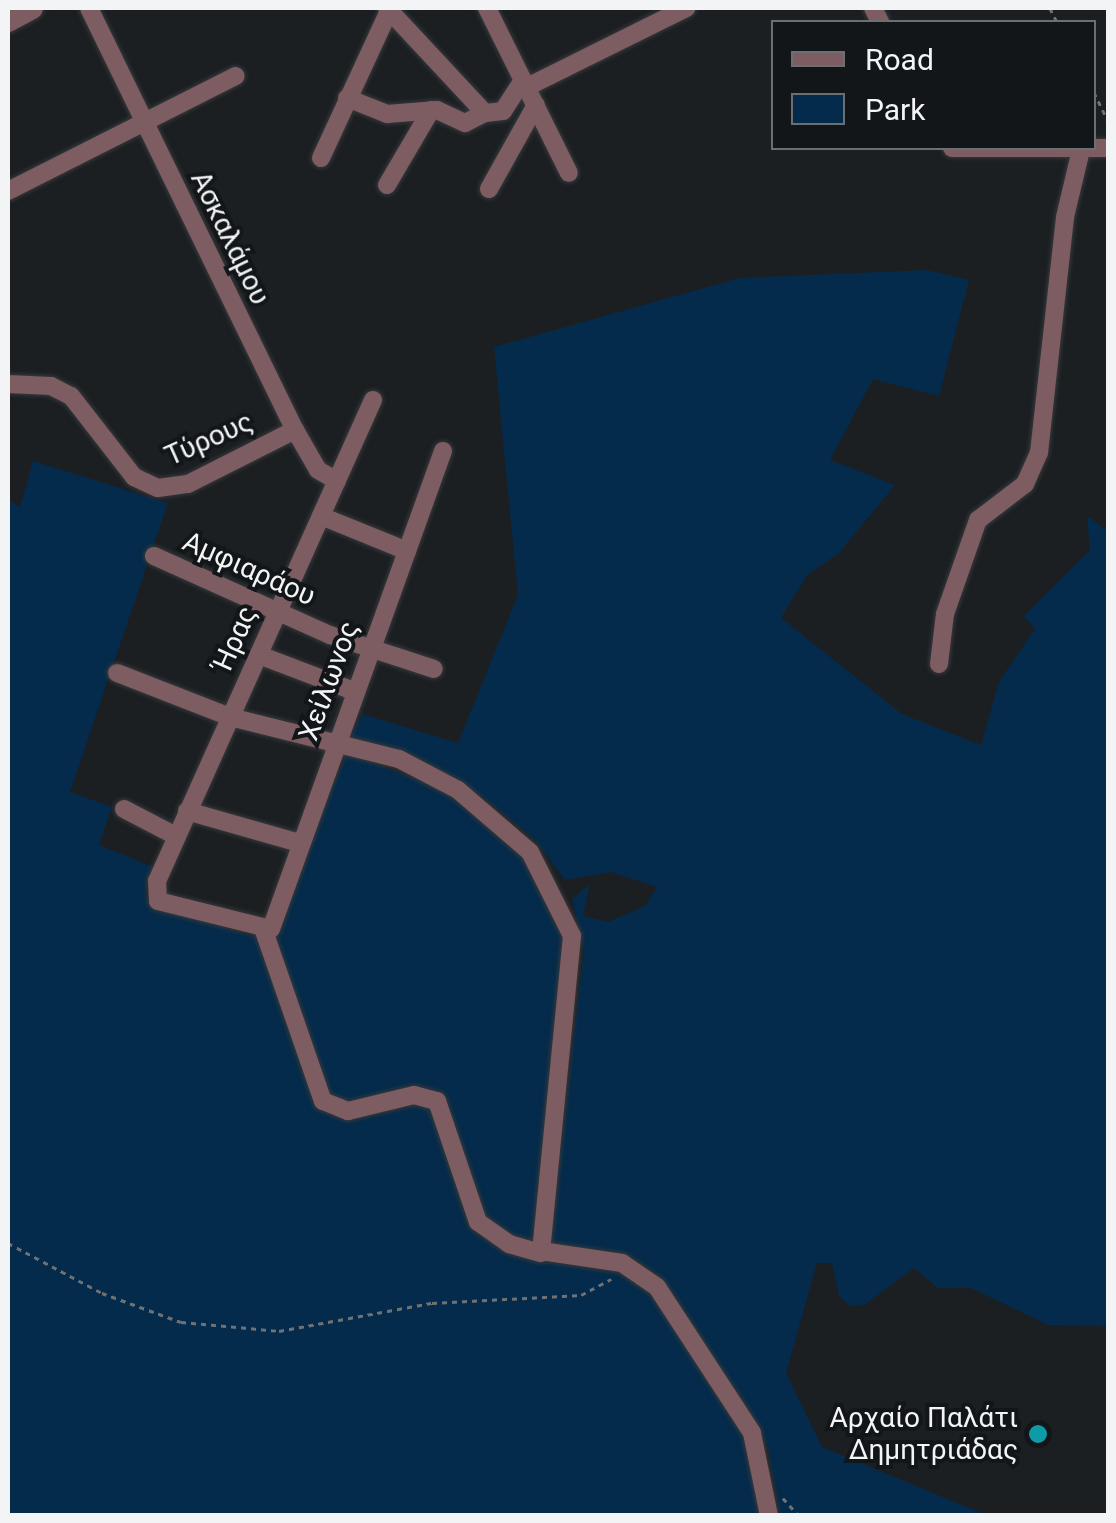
<!DOCTYPE html>
<meta charset="utf-8">
<style>
body{margin:0}
#map{position:relative;width:1116px;height:1523px;overflow:hidden;background:#1c1f22;font-family:Roboto,sans-serif}
div>[style]{position:absolute}
[style*='--x']{left:calc(var(--x)*1px);top:calc(var(--y)*1px);width:calc(var(--w)*1px);rotate:calc(var(--a)*1deg)}
.green>*{inset:0;background:#042b4b}
.path>*{height:2.5px;margin-top:-1.25px;transform-origin:0;background:repeating-linear-gradient(90deg,#6f7274 0 5px,transparent 0 10px)}
.roads{filter:drop-shadow(0 0 2px #36393b) drop-shadow(0 0 2px #36393b)}
.minor>*{height:18px;margin:-9px;padding:0 9px;transform-origin:9px;border-radius:9px;background:#7d5d62}
.tertiary>*{height:22px;margin:-11px;padding:0 11px;transform-origin:11px;border-radius:11px;background:#7d5d62}
.dots>*{width:28px;height:28px;translate:-50% -50%;box-sizing:border-box;border:5px solid #131619;border-radius:50%}
span{translate:-50% -50%;white-space:nowrap;text-align:center;line-height:1.15;-webkit-text-stroke:8px #131619;paint-order:stroke}
.street-label{font-size:28px;color:#f2f4f6}
.poi-label{font-size:28px;color:#f2f4f6}
.right{translate:-100% -50%;text-align:right}
.frame{position:absolute;inset:0;border:10px solid #f2f4f6;pointer-events:none}
.legend{position:absolute;left:771px;top:20px;width:325px;height:130px;box-sizing:border-box;background:#131619;border:2px solid #6c6f71;margin:0;padding:12px 18px;list-style:none;font-size:30px;color:#f2f4f6}
.legend li{display:flex;align-items:center;gap:20px;height:50px}
.legend b{width:50px;border:2px solid #6c6f71}
</style>
<div id="map">
<div class="green">
<i style="clip-path:polygon(927px 270px,969px 280px,939px 396px,873px 379px,830px 460px,895px 485px,839px 553px,807px 575px,781px 618px,902px 714px,981px 745px,999px 682px,1035px 629px,1024px 616px,1090px 550px,1087px 516px,1108px 531px,1108px 1326px,1048px 1325px,971px 1288px,938px 1288px,914px 1268px,864px 1305px,850px 1306px,839px 1296px,832px 1263px,817px 1263px,786px 1373px,822px 1447px,986px 1515px,780px 1515px,767px 1444px,661px 1278px,632px 1257px,553px 1251px,550px 1242px,584px 949px,572px 899px,590px 884px,583px 916px,608px 922px,645px 906px,657px 887px,611px 872px,565px 880px,534px 839px,482px 796px,413px 756px,349px 739px,362px 714px,458px 743px,518px 595px,494px 347px,740px 278px)"></i>
<i style="clip-path:polygon(33px 461px,168px 503px,70px 792px,112px 807px,99px 845px,153px 867px,145px 894px,152px 906px,265px 940px,347px 753px,447px 791px,517px 846px,565px 941px,535px 1260px,612px 1269px,653px 1292px,750px 1443px,764px 1515px,8px 1515px,8px 500px,20px 507px)"></i>
</div>
<div class="path">
<i style="--x:1050;--y:8;--w:16;--a:63"></i>
<i style="--x:1094;--y:92;--w:32;--a:64"></i>
<i style="--x:8;--y:1243;--w:106;--a:28"></i>
<i style="--x:102;--y:1293;--w:84;--a:20.2"></i>
<i style="--x:181;--y:1322;--w:98;--a:5.2"></i>
<i style="--x:279;--y:1331;--w:156;--a:-10.4"></i>
<i style="--x:432;--y:1303;--w:149;--a:-3.1"></i>
<i style="--x:581;--y:1295;--w:34;--a:-28"></i>
<i style="--x:783;--y:1498;--w:24;--a:48"></i>
</div>
<div class="roads">
<div class="minor">
<i style="--x:89;--y:8;--w:470;--a:64"></i>
<i style="--x:295;--y:430;--w:46;--a:60.1"></i>
<i style="--x:318;--y:470;--w:22;--a:30"></i>
<i style="--x:387;--y:8;--w:144;--a:47"></i>
<i style="--x:485;--y:113;--w:18;--a:-6"></i>
<i style="--x:503;--y:111;--w:37;--a:-57"></i>
<i style="--x:487;--y:8;--w:184;--a:63.6"></i>
<i style="--x:873;--y:8;--w:16;--a:63"></i>
<i style="--x:527;--y:87;--w:178;--a:-26.4"></i>
<i style="--x:347;--y:98;--w:43;--a:21.8"></i>
<i style="--x:387;--y:114;--w:50;--a:-4.6"></i>
<i style="--x:437;--y:110;--w:31;--a:25"></i>
<i style="--x:465;--y:123;--w:22;--a:-27"></i>
<i style="--x:952;--y:148;--w:156;--a:0"></i>
<i style="--x:321;--y:158;--w:164;--a:-65.2"></i>
<i style="--x:387;--y:185;--w:87;--a:-59.6"></i>
<i style="--x:489;--y:189;--w:96;--a:-60.8"></i>
<i style="--x:8;--y:191;--w:255;--a:-26.8"></i>
<i style="--x:8;--y:384;--w:43;--a:2.7"></i>
<i style="--x:51;--y:386;--w:22;--a:27"></i>
<i style="--x:71;--y:396;--w:103;--a:52.1"></i>
<i style="--x:134;--y:477;--w:26;--a:25"></i>
<i style="--x:158;--y:488;--w:30;--a:-8"></i>
<i style="--x:188;--y:484;--w:120;--a:-26.8"></i>
<i style="--x:373;--y:400;--w:527;--a:114.18"></i>
<i style="--x:157;--y:881;--w:20;--a:87"></i>
<i style="--x:158;--y:901;--w:116;--a:13.9"></i>
<i style="--x:271;--y:929;--w:508;--a:-70.21"></i>
<i style="--x:321;--y:516;--w:93;--a:22.1"></i>
<i style="--x:154;--y:556;--w:193;--a:24.2"></i>
<i style="--x:330;--y:635;--w:109;--a:18.1"></i>
<i style="--x:259;--y:655;--w:102;--a:20.8"></i>
<i style="--x:939;--y:664;--w:50;--a:-83.2"></i>
<i style="--x:945;--y:614;--w:100;--a:-70.7"></i>
<i style="--x:978;--y:520;--w:59;--a:-37.5"></i>
<i style="--x:1025;--y:484;--w:34;--a:-66"></i>
<i style="--x:1039;--y:453;--w:237;--a:-83.7"></i>
<i style="--x:1065;--y:217;--w:69;--a:-76.6"></i>
<i style="--x:117;--y:673;--w:121;--a:21.3"></i>
<i style="--x:230;--y:717;--w:174;--a:14"></i>
<i style="--x:399;--y:759;--w:67;--a:27.7"></i>
<i style="--x:458;--y:790;--w:95;--a:40.7"></i>
<i style="--x:530;--y:852;--w:94;--a:63.4"></i>
<i style="--x:572;--y:936;--w:317;--a:95.6"></i>
<i style="--x:541;--y:1251;--w:82;--a:8.4"></i>
<i style="--x:622;--y:1263;--w:42;--a:34.4"></i>
<i style="--x:657;--y:1287;--w:174;--a:56.9"></i>
<i style="--x:752;--y:1433;--w:85;--a:78.4"></i>
<i style="--x:124;--y:809;--w:59;--a:27.4"></i>
<i style="--x:187;--y:811;--w:116;--a:15.9"></i>
<i style="--x:264;--y:931;--w:180;--a:70.9"></i>
<i style="--x:323;--y:1101;--w:27;--a:22"></i>
<i style="--x:348;--y:1111;--w:68;--a:-13.6"></i>
<i style="--x:414;--y:1095;--w:24;--a:15"></i>
<i style="--x:437;--y:1101;--w:128;--a:71.3"></i>
<i style="--x:478;--y:1222;--w:38;--a:35"></i>
<i style="--x:509;--y:1244;--w:33;--a:16"></i>
</div>
<div class="tertiary">
<i style="--x:8;--y:21;--w:27;--a:-28"></i>
</div>
</div>
<div class="dots">
<i style="left:1038px;top:1434px;background:#0f9aa8"></i>
</div>
<div class="street-label">
<span style="left:230px;top:238px;rotate:64deg">Ασκαλάμου</span>
<span style="left:209px;top:439px;rotate:-24deg">Τύρους</span>
<span style="left:249px;top:569px;rotate:24deg">Αμφιαράου</span>
<span style="left:235px;top:639px;rotate:-66deg">Ήρας</span>
<span style="left:329px;top:681px;rotate:-70deg">Χείλωνος</span>
</div>
<div class="poi-label">
<span class="right" style="left:1018px;top:1434px">Αρχαίο Παλάτι<br>Δημητριάδας</span>
</div>
<div class="frame"></div>
<ul class="legend">
<li><b style="height:12px;background:#7d5d62"></b>Road</li>
<li><b style="height:28px;background:#042b4b"></b>Park</li>
</ul>
</div>
